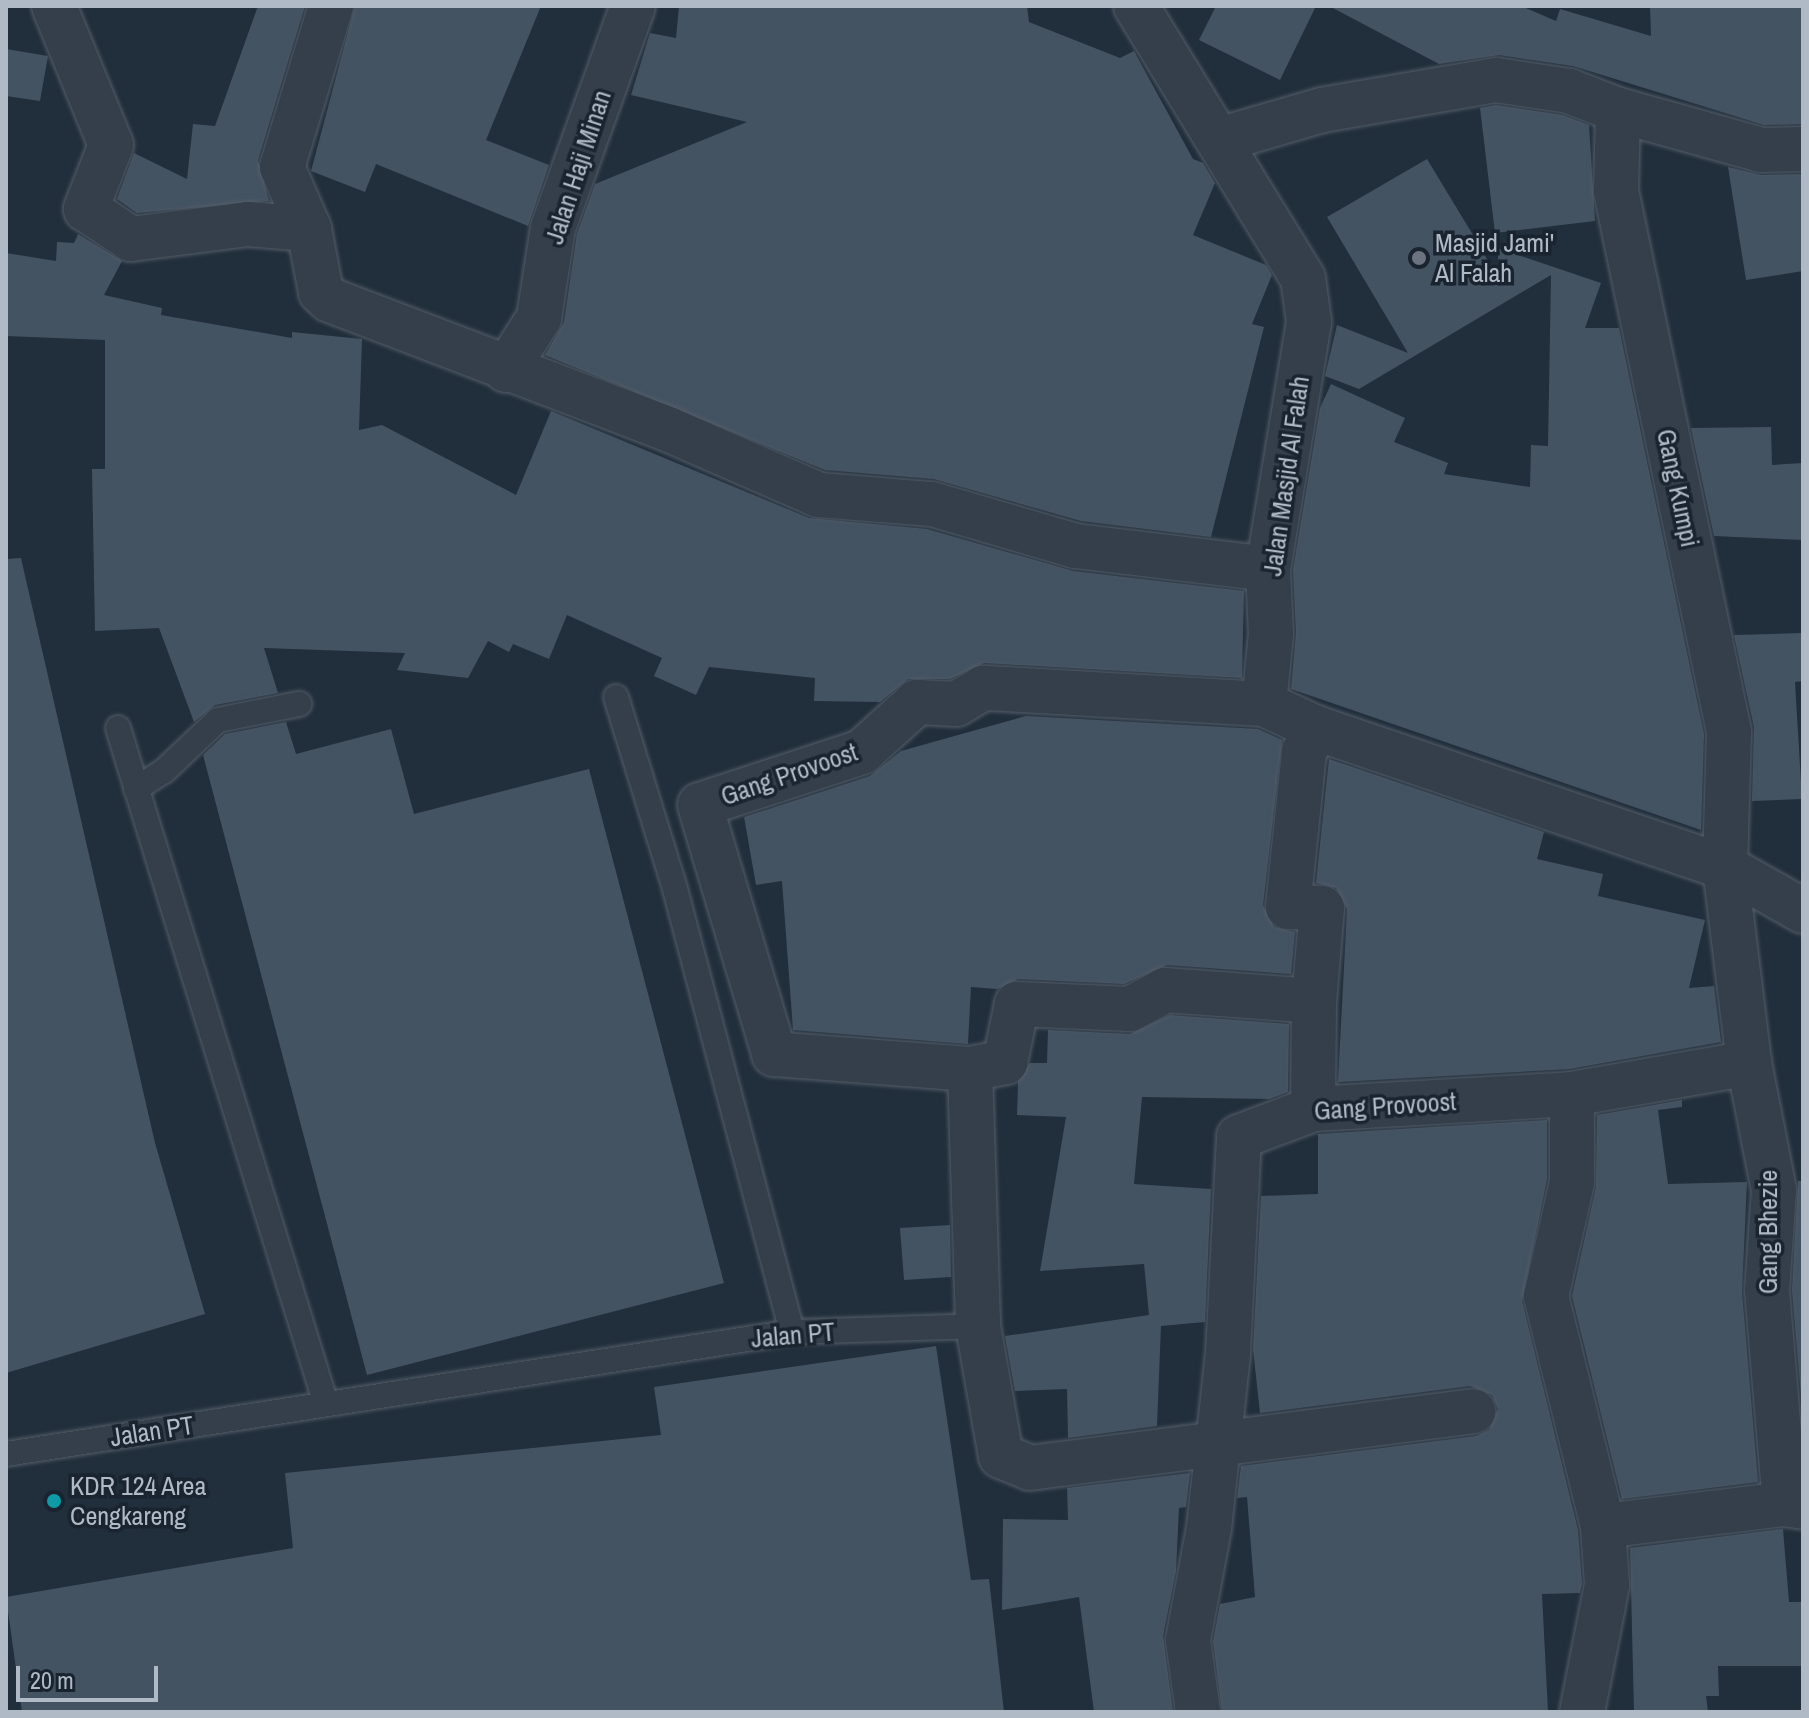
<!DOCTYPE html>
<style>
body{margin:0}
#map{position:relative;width:1809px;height:1718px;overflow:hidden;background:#212e3b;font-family:"Archivo Narrow",sans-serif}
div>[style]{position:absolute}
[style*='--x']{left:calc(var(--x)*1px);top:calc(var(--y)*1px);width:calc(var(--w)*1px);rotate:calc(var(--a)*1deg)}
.building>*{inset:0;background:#445362}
.roads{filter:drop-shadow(0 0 2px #535d69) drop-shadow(0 0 2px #535d69)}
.service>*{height:24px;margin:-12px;padding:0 12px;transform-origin:12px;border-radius:12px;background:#353f4b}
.minor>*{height:44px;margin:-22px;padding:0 22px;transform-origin:22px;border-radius:22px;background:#353f4b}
.dots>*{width:22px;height:22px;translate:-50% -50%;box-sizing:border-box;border:4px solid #1a2430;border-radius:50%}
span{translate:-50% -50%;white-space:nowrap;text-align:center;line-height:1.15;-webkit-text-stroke:7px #1a2430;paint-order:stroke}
.street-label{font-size:26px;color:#b0bac7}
.poi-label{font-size:26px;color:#b0bac7}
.left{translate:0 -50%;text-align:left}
.frame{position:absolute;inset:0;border:8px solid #b0bac7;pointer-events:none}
.scale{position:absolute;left:16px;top:1666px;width:142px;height:36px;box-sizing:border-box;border:4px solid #b0bac7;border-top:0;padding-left:10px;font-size:24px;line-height:28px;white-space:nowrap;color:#b0bac7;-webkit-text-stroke:6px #1a2430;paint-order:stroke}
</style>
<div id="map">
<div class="building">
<i style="clip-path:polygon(258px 6px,305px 6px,258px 160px,269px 201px,137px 213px,117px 199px,134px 153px,187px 179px,193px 124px,215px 126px)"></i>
<i style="clip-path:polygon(355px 6px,541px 6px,486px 140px,549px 165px,528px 226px,376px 164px,365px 192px,311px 171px)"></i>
<i style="clip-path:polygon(679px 6px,1027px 6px,1029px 22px,1120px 58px,1134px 51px,1193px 159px,1203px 163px,1215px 183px,1193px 235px,1266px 265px,1272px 275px,1252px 324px,1264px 327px,1211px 537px,1081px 521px,934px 479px,825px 470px,545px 355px,564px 322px,577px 234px,595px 184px,747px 122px,631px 95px,650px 33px,676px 38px)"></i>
<i style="clip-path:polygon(1216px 6px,1316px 6px,1280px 80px,1199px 40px)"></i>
<i style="clip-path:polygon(1329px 6px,1521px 6px,1556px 21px,1560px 9px,1651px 36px,1650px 6px,1803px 6px,1803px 124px,1764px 125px,1573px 66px,1499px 55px,1439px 64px)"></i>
<i style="clip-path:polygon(6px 49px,48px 56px,40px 101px,6px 96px)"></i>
<i style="clip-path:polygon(1496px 105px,1563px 115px,1589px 125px,1595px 221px,1495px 233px,1480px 108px)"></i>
<i style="clip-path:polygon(1427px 159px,1473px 235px,1463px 236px,1476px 241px,1501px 282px,1497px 248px,1601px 283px,1585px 328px,1619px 328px,1704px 734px,1701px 830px,1291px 689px,1296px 633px,1293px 570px,1320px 408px,1331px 384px,1405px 418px,1394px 442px,1448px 463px,1444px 474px,1530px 487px,1531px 445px,1548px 446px,1551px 275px,1359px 389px,1325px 376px,1337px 325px,1408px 353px,1327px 217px)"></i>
<i style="clip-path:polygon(1728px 167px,1761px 175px,1803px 174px,1803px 271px,1746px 280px)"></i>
<i style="clip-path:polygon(78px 234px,122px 261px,104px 295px,162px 308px,161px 315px,292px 338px,292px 332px,362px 339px,359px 430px,382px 425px,516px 495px,551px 411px,809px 518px,927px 529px,1073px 571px,1244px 591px,1242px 678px,984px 663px,950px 679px,908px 679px,880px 702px,814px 701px,815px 678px,709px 667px,696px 695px,654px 676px,662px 658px,567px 615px,549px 659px,513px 644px,509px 652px,488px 641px,468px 678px,397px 670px,405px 653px,264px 648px,278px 693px,215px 705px,194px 722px,159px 628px,95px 631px,92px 469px,105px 469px,105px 340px,6px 336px,6px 253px,56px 261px,57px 242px,74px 243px)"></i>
<i style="clip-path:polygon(1771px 427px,1772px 465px,1803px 463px,1803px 540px,1714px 536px,1691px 428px)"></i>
<i style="clip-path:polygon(21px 558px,155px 1143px,205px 1314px,6px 1373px,6px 559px)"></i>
<i style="clip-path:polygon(1803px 633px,1803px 681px,1795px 682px,1802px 799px,1752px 801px,1754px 727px,1734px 635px)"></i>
<i style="clip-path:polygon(1026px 716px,1258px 729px,1282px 740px,1263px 905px,1274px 927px,1295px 932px,1291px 974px,1167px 965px,1124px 984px,1018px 979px,997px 989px,971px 987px,968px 1044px,793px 1030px,782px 881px,756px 885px,744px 817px,870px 776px,901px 751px)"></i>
<i style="clip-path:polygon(286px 722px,296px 754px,391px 729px,414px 814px,589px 769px,724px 1283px,367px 1375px,203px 755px,225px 734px)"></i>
<i style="clip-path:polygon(1329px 759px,1544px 832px,1537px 859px,1603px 874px,1598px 896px,1705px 920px,1689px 988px,1714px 986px,1721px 1042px,1569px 1069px,1338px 1082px,1347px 909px,1336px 888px,1316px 883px)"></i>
<i style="clip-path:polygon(1170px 1015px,1289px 1024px,1288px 1092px,1269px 1099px,1142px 1097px,1134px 1184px,1211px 1189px,1205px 1322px,1161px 1326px,1157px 1426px,1068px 1438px,1067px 1389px,1015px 1391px,1005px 1336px,1149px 1315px,1144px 1264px,1040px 1271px,1066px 1117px,1017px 1115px,1018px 1082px,1030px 1063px,1047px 1063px,1048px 1030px,1130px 1034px)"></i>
<i style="clip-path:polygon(1682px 1100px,1682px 1107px,1658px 1110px,1668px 1184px,1747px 1182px,1742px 1292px,1758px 1482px,1622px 1499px,1572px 1296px,1596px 1187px,1597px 1115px)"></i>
<i style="clip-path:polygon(1547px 1120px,1547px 1179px,1522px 1301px,1578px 1530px,1582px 1583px,1580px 1593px,1542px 1594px,1548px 1712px,1222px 1712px,1213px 1641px,1220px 1604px,1255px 1597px,1247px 1497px,1237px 1498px,1241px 1466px,1476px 1436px,1489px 1430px,1498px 1409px,1492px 1395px,1470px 1386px,1260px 1413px,1253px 1349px,1261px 1196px,1318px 1194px,1318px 1134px)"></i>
<i style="clip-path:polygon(1798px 1181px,1803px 1181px,1803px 1420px,1792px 1290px)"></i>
<i style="clip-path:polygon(950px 1225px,951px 1277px,904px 1280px,900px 1228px)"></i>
<i style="clip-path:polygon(936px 1346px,971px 1580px,989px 1579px,1004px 1712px,22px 1712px,6px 1597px,293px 1548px,285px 1473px,661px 1435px,654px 1387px)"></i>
<i style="clip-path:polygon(1190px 1473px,1186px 1507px,1179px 1508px,1176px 1571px,1163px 1636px,1173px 1712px,1094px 1712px,1079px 1597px,1002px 1610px,1003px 1519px,1068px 1520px,1067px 1488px)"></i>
<i style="clip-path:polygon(1783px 1529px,1789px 1602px,1803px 1602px,1803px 1666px,1718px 1666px,1719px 1696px,1706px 1696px,1708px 1712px,1634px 1712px,1630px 1548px)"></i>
</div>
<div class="roads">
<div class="service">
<i style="--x:616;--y:697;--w:201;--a:72.9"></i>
<i style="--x:675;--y:889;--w:458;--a:75.2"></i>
<i style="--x:118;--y:728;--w:707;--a:72.9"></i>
<i style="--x:136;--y:789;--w:33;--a:-33"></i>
<i style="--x:164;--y:771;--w:74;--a:-43.4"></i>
<i style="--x:218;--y:720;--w:83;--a:-11.2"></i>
<i style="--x:6;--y:1454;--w:795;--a:-8.82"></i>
<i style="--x:792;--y:1332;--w:186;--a:-1.8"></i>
</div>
<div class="minor">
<i style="--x:54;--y:6;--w:150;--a:67.7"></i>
<i style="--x:111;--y:145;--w:69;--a:111.3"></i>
<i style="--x:86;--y:209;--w:54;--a:33.7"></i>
<i style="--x:131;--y:239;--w:118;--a:-7.3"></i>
<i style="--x:248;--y:224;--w:61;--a:4.7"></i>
<i style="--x:331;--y:6;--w:168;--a:106.9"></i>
<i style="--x:282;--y:167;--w:68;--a:66.5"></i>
<i style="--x:309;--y:229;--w:64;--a:79.2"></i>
<i style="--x:321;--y:292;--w:12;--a:42"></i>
<i style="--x:330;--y:300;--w:364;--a:20.9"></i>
<i style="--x:670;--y:430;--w:163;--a:23.6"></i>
<i style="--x:819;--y:495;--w:113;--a:4.6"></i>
<i style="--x:932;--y:504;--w:150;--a:16.3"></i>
<i style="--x:1076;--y:546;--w:193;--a:6.8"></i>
<i style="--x:1136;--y:6;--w:319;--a:58.5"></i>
<i style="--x:1303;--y:278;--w:44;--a:82.2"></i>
<i style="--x:1309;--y:322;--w:250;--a:99.4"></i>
<i style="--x:1268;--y:569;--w:65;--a:87.4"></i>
<i style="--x:1271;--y:634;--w:70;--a:95.7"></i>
<i style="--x:1264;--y:704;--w:57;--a:24.8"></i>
<i style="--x:1316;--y:728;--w:432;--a:18.8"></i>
<i style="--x:1725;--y:867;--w:90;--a:29.4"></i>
<i style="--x:1618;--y:110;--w:81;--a:91.4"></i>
<i style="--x:1616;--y:191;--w:553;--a:78.2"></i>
<i style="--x:1729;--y:732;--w:135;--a:91.7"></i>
<i style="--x:1725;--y:867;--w:197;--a:83"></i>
<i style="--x:1749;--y:1063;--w:130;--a:78.9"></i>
<i style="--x:1774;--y:1191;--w:99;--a:94"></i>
<i style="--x:1767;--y:1290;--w:215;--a:85.2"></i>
<i style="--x:1219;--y:140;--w:107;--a:-16.2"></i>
<i style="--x:1322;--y:110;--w:177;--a:-9.8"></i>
<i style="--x:1496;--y:80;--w:74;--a:8.6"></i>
<i style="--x:1569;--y:91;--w:53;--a:21.2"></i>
<i style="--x:1618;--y:110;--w:148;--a:15.6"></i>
<i style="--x:1761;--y:150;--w:42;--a:-1.4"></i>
<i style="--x:506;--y:370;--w:62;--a:-57.6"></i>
<i style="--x:539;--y:318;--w:91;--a:-81.2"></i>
<i style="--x:553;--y:228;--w:236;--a:-70.2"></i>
<i style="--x:1264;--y:704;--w:281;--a:-176.7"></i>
<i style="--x:983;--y:688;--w:31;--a:149"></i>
<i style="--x:956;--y:704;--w:39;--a:-177"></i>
<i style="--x:917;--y:702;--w:74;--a:137.7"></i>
<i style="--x:862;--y:752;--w:170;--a:161.9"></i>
<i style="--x:700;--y:805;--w:260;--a:73.4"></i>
<i style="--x:774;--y:1054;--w:197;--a:4.4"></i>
<i style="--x:970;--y:1069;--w:257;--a:88.2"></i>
<i style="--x:978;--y:1326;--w:132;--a:80"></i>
<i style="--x:1001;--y:1456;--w:31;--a:22"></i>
<i style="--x:1030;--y:1468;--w:447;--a:-7.3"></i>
<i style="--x:970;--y:1069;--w:36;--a:-11"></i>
<i style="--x:1005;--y:1062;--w:59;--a:-78.3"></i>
<i style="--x:1017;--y:1004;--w:113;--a:2.5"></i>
<i style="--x:1130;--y:1009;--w:40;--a:-28"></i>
<i style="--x:1165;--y:990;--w:149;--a:4.2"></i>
<i style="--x:1314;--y:1001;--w:93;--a:-85.1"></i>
<i style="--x:1322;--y:908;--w:34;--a:-178"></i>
<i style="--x:1288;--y:907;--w:156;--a:-84.1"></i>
<i style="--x:1304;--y:752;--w:27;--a:-63"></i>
<i style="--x:1572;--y:1094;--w:88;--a:90"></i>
<i style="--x:1572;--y:1182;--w:117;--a:102.8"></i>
<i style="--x:1546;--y:1296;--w:237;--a:76.1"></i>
<i style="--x:1603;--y:1526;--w:59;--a:86.1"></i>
<i style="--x:1607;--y:1585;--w:129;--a:101.1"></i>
<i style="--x:1313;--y:1109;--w:108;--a:-89.5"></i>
<i style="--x:1603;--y:1526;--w:183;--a:-6.9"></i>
<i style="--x:1785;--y:1504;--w:18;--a:9"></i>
<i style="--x:1198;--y:1712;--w:73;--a:-97.9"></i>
<i style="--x:1188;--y:1640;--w:114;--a:-79.4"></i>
<i style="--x:1209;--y:1528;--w:175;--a:-83.8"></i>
<i style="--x:1228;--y:1354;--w:217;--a:-87.1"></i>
<i style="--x:1239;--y:1137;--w:79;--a:-20.7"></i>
<i style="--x:1313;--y:1109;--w:259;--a:-3.3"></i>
<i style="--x:1572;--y:1094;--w:180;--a:-9.9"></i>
</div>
</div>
<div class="dots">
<i style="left:1419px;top:258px;background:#6b7280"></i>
<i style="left:54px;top:1501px;background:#0f9aa8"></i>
</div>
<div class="street-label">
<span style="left:578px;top:167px;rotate:-72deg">Jalan Haji Minan</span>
<span style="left:1286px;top:476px;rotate:-82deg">Jalan Masjid Al Falah</span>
<span style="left:1678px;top:488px;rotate:78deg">Gang Kumpi</span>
<span style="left:789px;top:774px;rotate:-19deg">Gang Provoost</span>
<span style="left:1385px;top:1106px;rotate:-4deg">Gang Provoost</span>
<span style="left:1768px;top:1232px;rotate:-90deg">Gang Bhezie</span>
<span style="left:793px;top:1335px;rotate:-5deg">Jalan PT</span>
<span style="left:152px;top:1431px;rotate:-9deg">Jalan PT</span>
</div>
<div class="poi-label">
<span class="left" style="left:1435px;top:258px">Masjid Jami'<br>Al Falah</span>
<span class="left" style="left:70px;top:1501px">KDR 124 Area<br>Cengkareng</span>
</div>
<div class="frame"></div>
<div class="scale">20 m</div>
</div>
